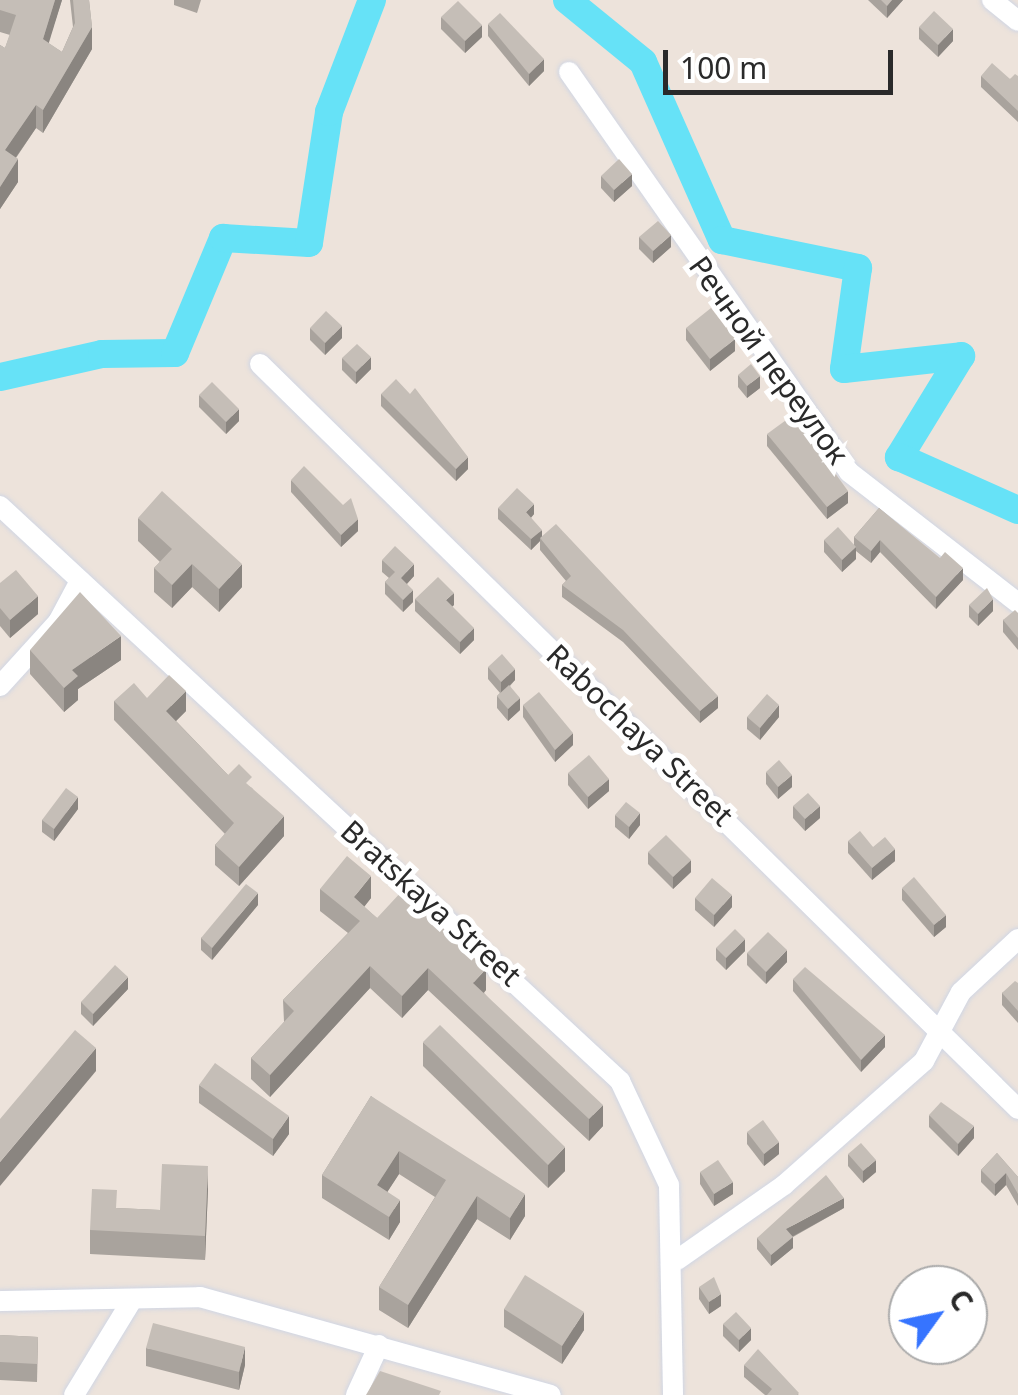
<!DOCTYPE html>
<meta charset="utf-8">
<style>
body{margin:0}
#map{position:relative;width:1018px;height:1395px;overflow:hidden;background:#ede3db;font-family:"Noto Sans",sans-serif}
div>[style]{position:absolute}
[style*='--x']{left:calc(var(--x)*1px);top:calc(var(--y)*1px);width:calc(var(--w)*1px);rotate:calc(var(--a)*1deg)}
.river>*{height:28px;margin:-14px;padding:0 14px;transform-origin:14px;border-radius:14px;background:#66e2f7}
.roads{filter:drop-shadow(0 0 2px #d0d6e4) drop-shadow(0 0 2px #d0d6e4)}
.minor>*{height:20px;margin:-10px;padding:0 10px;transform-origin:10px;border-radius:10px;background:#fff}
.wall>*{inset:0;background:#a9a39d}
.shaded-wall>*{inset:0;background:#8a8580}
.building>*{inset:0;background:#c5beb7}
span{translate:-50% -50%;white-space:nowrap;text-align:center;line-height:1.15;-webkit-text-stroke:10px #fff;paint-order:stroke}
.street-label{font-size:30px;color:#2a2a2a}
.north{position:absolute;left:888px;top:1265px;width:100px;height:100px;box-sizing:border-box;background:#fff;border:2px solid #aaa;border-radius:50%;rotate:57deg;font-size:28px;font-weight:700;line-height:40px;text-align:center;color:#2a2a2a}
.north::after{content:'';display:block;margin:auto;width:35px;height:45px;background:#3674ff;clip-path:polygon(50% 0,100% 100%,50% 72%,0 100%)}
.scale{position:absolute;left:663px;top:50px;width:230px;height:45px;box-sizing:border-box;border:5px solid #2a2a2a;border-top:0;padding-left:12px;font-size:30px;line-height:35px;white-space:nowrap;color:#2a2a2a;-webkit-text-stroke:8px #fff;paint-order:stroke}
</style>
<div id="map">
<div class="river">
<i style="--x:567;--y:0;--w:98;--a:39.2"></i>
<i style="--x:643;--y:62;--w:195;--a:66.1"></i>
<i style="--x:722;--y:240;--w:139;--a:11.6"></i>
<i style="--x:858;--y:268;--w:102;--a:97.9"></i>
<i style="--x:844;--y:369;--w:118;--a:-6.3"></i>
<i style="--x:961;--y:356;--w:119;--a:121.5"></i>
<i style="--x:899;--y:457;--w:130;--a:24"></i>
<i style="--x:0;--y:377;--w:105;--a:-12.7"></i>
<i style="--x:102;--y:354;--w:73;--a:-0.8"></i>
<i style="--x:175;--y:353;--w:125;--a:-67.3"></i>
<i style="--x:223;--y:238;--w:86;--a:3.3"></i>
<i style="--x:309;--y:243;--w:133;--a:-81.3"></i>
<i style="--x:329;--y:112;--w:120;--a:-69"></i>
</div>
<div class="roads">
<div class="minor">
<i style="--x:992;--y:0;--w:33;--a:39"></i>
<i style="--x:569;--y:72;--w:488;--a:55"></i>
<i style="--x:849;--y:472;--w:214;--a:37.8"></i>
<i style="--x:260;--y:364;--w:1063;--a:44.5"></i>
<i style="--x:0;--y:506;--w:846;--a:42.84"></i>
<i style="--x:620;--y:1081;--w:115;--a:64.8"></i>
<i style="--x:669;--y:1185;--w:210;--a:88.9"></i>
<i style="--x:0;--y:686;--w:86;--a:-47.8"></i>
<i style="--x:58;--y:622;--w:47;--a:-61.8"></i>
<i style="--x:677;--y:1260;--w:131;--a:-35"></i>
<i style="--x:784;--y:1185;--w:187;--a:-41.5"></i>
<i style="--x:924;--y:1061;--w:78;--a:-61.8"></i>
<i style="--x:961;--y:992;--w:78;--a:-42.9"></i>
<i style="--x:0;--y:1301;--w:200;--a:-1.1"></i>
<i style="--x:200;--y:1297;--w:364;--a:15.6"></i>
<i style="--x:74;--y:1395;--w:111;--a:-58.6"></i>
<i style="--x:356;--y:1395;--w:55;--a:-65.3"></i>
</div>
</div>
<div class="wall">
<i style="clip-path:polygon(0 0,62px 0,48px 43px,62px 52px,73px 27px,70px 0,89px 0,92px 27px,92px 49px,43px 133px,36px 128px,16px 158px,18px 159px,18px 182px,0 209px,0 45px,5px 48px,10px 35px,0 32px)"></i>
<i style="clip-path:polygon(174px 0,201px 0,197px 13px,174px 5px)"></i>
<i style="clip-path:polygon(868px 0,903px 0,887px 18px)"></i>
<i style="clip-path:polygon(441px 17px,482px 37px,465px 53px,441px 29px)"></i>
<i style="clip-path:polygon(488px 24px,544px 71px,529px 86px,488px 36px)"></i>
<i style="clip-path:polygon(919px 27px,953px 41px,938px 57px,919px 39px)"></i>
<i style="clip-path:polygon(981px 76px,1010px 79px,1018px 76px,1018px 122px,981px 87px)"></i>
<i style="clip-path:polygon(601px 176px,632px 186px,614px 202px,601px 188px)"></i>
<i style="clip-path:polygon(639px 237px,671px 247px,653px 263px,639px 249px)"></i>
<i style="clip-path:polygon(310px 328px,342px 338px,325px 355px,310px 340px)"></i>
<i style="clip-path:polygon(686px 328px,735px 351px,710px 371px,686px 340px)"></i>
<i style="clip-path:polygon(342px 358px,371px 369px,356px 384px,342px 370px)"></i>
<i style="clip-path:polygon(738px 375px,760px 388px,747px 398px,738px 387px)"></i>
<i style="clip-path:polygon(381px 394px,410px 394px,468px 469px,456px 481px,381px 406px)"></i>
<i style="clip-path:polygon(199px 395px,239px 421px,226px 434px,199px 407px)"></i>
<i style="clip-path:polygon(767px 434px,848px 503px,827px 519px,767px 446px)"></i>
<i style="clip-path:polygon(291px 480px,358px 531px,341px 547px,291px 492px)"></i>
<i style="clip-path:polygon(498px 508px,534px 514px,531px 518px,542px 537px,718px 708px,700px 723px,623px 642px,562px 597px,562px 585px,566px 581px,540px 550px,540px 541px,531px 550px,498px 519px)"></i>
<i style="clip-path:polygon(879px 508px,963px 580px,936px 609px,880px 552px,871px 563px,856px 551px,856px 559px,842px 572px,824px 552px,824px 540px,854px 545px,854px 537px)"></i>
<i style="clip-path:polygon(138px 518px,242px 587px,219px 612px,192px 587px,172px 608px,154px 592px,154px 568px,160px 562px,138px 541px)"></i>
<i style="clip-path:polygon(382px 560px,414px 576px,407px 584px,413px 602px,403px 612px,385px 594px,385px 582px,389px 578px,382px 572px)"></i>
<i style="clip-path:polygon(0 583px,38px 614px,10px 638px,0 626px)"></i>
<i style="clip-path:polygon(415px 599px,454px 605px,452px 606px,474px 640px,460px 654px,415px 611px)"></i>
<i style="clip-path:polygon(969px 605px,993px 611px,978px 626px,969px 617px)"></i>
<i style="clip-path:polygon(1018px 613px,1018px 650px,1003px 632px,1003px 620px)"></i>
<i style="clip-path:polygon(30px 650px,121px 660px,78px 689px,78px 700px,64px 712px,30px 674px)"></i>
<i style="clip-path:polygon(488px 667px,515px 680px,510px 686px,520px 710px,508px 721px,497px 708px,497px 696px,500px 693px,488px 679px)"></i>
<i style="clip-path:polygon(147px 698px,186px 711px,176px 721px,228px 775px,252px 788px,284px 836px,239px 886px,215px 865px,215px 845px,225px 834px,114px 720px,114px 701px)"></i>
<i style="clip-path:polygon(523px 705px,573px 745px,555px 762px,523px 717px)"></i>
<i style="clip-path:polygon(747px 717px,779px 717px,760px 740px,747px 729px)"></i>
<i style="clip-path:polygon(766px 772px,792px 787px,778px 799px,766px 784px)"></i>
<i style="clip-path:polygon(568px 773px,609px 791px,588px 809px,568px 785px)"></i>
<i style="clip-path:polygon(793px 806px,820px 818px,805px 831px,793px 818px)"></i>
<i style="clip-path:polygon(78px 809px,54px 841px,42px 832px,42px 820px)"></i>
<i style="clip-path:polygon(615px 815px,640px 825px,629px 839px,615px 827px)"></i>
<i style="clip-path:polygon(848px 841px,873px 847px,895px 861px,872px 880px,848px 853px)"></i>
<i style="clip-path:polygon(648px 852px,691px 872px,673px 889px,648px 864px)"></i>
<i style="clip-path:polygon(902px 888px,946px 927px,934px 937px,902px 900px)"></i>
<i style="clip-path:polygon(320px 889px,371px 898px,364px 907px,377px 918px,486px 990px,484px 993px,603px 1126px,589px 1141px,428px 990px,402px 1018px,370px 988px,270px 1097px,251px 1079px,251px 1058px,284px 1022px,283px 1000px,348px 933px,320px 911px)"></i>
<i style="clip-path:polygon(695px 898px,732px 907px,714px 927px,695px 910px)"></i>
<i style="clip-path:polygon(258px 905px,212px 960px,201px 950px,201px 938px)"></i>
<i style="clip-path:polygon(716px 948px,745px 951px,726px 970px,716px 960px)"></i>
<i style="clip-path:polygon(747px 953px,787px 962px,766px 984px,747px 965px)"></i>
<i style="clip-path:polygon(793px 979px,885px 1047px,861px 1072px,793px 991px)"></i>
<i style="clip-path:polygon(1018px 983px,1018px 1023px,1002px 1005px,1002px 993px)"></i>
<i style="clip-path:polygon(128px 989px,93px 1026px,81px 1014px,81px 1002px)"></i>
<i style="clip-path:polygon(423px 1042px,565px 1171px,548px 1188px,423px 1066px)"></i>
<i style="clip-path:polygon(199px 1085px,289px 1134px,273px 1156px,199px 1103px)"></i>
<i style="clip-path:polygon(371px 1096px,525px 1216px,510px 1240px,477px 1219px,408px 1328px,379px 1310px,379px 1287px,435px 1197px,399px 1174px,387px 1192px,400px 1222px,389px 1240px,322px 1198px,322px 1175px)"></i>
<i style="clip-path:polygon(929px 1115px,974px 1138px,958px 1156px,929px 1127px)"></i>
<i style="clip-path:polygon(747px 1132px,779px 1154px,764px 1166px,747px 1144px)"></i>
<i style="clip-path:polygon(997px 1153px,1018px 1177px,1018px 1206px,1006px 1185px,995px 1196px,981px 1182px,981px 1170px)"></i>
<i style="clip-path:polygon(848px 1154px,876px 1172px,863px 1183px,848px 1166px)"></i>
<i style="clip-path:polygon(700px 1172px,733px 1194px,714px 1206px,700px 1184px)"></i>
<i style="clip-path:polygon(208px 1189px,205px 1260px,90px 1254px,90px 1230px,117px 1208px,160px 1210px)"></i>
<i style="clip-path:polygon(844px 1208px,793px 1237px,793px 1248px,771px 1266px,757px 1249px,757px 1238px)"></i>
<i style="clip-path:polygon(699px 1287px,721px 1306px,709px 1314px,699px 1299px)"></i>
<i style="clip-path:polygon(504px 1309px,584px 1330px,562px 1364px,504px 1327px)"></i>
<i style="clip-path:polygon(723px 1324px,751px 1340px,739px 1352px,723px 1336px)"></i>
<i style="clip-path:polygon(0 1335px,38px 1337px,37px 1382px,0 1380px)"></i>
<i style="clip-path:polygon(146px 1348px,245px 1365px,239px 1390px,146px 1366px)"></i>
<i style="clip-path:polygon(744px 1365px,799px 1395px,765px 1395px,744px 1377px)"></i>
</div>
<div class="shaded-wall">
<i style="clip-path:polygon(55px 0,62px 0,43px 62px,43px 39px)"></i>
<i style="clip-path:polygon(892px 0,903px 0,887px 18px,887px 6px)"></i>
<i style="clip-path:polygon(482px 25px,482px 37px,465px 53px,465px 41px)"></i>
<i style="clip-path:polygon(92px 27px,92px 49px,43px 133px,43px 110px)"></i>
<i style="clip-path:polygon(953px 29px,953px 41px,938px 57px,938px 45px)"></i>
<i style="clip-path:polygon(544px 59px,544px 71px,529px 86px,529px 74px)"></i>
<i style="clip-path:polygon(36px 105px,36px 128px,5px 173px,5px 150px)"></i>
<i style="clip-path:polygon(18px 159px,18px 182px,0 209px,0 187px)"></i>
<i style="clip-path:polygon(632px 174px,632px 186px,614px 202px,614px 190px)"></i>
<i style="clip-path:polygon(671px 235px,671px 247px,653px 263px,653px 251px)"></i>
<i style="clip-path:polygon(342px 326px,342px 338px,325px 355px,325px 343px)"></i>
<i style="clip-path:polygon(735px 339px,735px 351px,710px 371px,710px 359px)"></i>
<i style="clip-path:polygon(371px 357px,371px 369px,356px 384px,356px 372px)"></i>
<i style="clip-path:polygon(760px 376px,760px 388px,747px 398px,747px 386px)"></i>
<i style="clip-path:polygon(239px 409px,239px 421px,226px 434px,226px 422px)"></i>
<i style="clip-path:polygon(468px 457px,468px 469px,456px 481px,456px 469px)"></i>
<i style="clip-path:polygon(848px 491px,848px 503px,827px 519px,827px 507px)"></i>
<i style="clip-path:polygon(534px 504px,534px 514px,526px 523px,526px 512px)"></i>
<i style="clip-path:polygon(358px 519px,358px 531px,341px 547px,341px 535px)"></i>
<i style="clip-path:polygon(542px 530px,542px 540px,540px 538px,540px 541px,531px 550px,531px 539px)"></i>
<i style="clip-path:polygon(880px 540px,880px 552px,871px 563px,871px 551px)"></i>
<i style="clip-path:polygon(856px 547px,856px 559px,842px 572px,842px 560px)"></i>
<i style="clip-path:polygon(192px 564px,192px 587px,172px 608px,172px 585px)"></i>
<i style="clip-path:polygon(242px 564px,242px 587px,219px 612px,219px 589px)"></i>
<i style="clip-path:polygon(414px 564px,414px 576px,401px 590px,401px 578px)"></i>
<i style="clip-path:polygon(963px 568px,963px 580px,936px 609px,936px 597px)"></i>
<i style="clip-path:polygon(413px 590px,413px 602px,403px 612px,403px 600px)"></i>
<i style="clip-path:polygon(454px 593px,454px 605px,446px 612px,446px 600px)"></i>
<i style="clip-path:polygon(38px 596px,38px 614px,10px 638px,10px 620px)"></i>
<i style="clip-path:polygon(993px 599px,993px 611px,978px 626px,978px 614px)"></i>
<i style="clip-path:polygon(474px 628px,474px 640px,460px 654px,460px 642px)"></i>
<i style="clip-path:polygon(121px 636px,121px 660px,78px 689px,78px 700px,64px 712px,64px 688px,72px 670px)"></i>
<i style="clip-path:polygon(515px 669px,515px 680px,501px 694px,501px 682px)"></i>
<i style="clip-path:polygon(186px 691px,186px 711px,166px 731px,166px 711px)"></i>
<i style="clip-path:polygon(718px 696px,718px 708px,700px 723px,700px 711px)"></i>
<i style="clip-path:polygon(520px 698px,520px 710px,508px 721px,508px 709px)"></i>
<i style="clip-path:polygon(779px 705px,779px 717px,760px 740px,760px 728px)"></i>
<i style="clip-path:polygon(573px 733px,573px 745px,555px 762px,555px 750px)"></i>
<i style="clip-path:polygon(792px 775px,792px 787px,778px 799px,778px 787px)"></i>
<i style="clip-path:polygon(609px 779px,609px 791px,588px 809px,588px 797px)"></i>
<i style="clip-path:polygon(78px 797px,78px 809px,54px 841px,54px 829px)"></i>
<i style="clip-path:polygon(820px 806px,820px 818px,805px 831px,805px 819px)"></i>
<i style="clip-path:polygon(640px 813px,640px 825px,629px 839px,629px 827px)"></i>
<i style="clip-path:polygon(284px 816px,284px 836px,239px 886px,239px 867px)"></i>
<i style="clip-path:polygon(895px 849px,895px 861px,872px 880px,872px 868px)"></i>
<i style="clip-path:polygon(691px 860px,691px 872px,673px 889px,673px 877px)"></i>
<i style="clip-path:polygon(371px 876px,371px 898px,356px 917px,354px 897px)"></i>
<i style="clip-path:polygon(258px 893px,258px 905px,212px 960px,212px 948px)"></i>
<i style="clip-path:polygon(732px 895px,732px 907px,714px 927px,714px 915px)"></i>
<i style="clip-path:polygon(946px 915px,946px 927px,934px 937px,934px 925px)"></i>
<i style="clip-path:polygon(745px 939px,745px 951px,726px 970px,726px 958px)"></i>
<i style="clip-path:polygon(787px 950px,787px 962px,766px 984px,766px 972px)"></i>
<i style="clip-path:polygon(370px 966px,370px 988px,270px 1097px,270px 1075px)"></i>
<i style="clip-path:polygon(428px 968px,428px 990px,402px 1018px,402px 996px)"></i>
<i style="clip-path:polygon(486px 969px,486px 990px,473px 1004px,473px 983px)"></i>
<i style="clip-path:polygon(128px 977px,128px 989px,93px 1026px,93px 1014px)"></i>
<i style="clip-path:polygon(885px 1035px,885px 1047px,861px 1072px,861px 1060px)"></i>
<i style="clip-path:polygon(96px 1048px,96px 1071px,0 1186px,0 1162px)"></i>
<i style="clip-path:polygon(603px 1105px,603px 1126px,589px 1141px,589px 1119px)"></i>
<i style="clip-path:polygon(289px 1116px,289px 1134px,273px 1156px,273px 1139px)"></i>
<i style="clip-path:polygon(974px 1126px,974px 1138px,958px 1156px,958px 1144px)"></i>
<i style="clip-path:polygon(779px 1142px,779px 1154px,764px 1166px,764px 1154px)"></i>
<i style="clip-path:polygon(565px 1147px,565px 1171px,548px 1188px,548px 1165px)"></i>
<i style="clip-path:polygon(399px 1151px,399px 1174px,377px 1208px,377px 1185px)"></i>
<i style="clip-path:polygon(876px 1160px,876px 1172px,863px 1183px,863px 1171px)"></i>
<i style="clip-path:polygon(208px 1166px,208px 1189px,205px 1260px,205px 1236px)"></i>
<i style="clip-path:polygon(1006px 1173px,1006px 1185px,995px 1196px,995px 1184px)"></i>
<i style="clip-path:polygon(733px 1182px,733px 1194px,714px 1206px,714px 1194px)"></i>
<i style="clip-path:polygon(525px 1194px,525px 1216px,510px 1240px,510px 1218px)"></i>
<i style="clip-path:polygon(477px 1196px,477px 1219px,408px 1328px,408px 1305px)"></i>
<i style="clip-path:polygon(844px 1198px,844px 1208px,786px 1240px,786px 1229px)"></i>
<i style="clip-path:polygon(400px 1200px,400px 1222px,389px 1240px,389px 1217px)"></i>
<i style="clip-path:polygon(793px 1237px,793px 1248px,771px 1266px,771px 1255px)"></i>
<i style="clip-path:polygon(721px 1294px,721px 1306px,709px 1314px,709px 1302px)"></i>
<i style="clip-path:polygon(584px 1312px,584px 1330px,562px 1364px,562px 1346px)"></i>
<i style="clip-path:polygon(751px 1328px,751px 1340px,739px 1352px,739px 1340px)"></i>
<i style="clip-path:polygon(245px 1347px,245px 1365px,239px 1390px,239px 1372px)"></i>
</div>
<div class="building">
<i style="clip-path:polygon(0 0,55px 0,43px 39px,62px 52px,75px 23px,73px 0,89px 0,92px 27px,43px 110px,36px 105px,5px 150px,18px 159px,0 187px,0 45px,5px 48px,16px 15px,0 10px)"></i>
<i style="clip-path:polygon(881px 0,892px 0,887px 6px)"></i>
<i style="clip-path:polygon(458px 1px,482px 25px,465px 41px,441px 17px)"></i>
<i style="clip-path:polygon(934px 11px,953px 29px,938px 45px,919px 27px)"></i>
<i style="clip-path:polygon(500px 13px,544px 59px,529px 74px,488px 24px)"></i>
<i style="clip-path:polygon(992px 63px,1010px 79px,1015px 74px,1018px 76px,1018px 111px,981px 76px)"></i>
<i style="clip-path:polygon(619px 159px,632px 174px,614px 190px,601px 176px)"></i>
<i style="clip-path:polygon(658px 221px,671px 235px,653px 251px,639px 237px)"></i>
<i style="clip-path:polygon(711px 308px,735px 339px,710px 359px,686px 328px)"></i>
<i style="clip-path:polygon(326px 311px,342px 326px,325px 343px,310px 328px)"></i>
<i style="clip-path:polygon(357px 344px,371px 357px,356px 372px,342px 358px)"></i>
<i style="clip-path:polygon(751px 364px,760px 376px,747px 386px,738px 375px)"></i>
<i style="clip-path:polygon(396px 379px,410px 394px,415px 388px,468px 457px,456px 469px,381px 394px)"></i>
<i style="clip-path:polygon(212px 382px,239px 409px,226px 422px,199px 395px)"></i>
<i style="clip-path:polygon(793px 415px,848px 491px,827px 507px,767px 434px)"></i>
<i style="clip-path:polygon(304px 466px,343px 505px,351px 498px,358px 519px,341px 535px,291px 480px)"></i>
<i style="clip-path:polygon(517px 488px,534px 504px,526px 512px,542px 530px,531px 539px,498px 508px)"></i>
<i style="clip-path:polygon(162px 491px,242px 564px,219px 589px,192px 564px,172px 585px,154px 568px,172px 549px,138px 518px)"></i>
<i style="clip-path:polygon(879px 508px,940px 558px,945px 552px,963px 568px,936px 597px,880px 540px,871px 551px,854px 537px)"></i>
<i style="clip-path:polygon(556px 524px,718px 696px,700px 711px,623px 630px,562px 585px,571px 576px,540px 538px)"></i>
<i style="clip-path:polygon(838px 527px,856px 547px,842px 560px,824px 540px)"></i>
<i style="clip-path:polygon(395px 546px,414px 564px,401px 578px,413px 590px,403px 600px,385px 582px,395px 572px,382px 560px)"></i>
<i style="clip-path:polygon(16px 570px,38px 596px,10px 620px,0 608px,0 583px)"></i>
<i style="clip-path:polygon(438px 577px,454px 593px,446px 600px,474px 628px,460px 642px,415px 599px)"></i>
<i style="clip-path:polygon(987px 588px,993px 599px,978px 614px,969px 605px)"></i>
<i style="clip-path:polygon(80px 592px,121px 636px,72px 670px,78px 676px,64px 688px,30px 650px)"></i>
<i style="clip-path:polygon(1015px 610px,1018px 613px,1018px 638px,1003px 620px)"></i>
<i style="clip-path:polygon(502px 654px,515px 669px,501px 682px,488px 667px)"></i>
<i style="clip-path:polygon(169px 675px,186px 691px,166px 711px,228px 775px,239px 764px,252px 777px,246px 783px,284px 816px,239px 867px,215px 845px,234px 823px,114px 701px,134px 683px,147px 698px)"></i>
<i style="clip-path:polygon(509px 685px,520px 698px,508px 709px,497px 696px)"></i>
<i style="clip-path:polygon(539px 692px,573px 733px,555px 750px,523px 705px)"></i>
<i style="clip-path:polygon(767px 694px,779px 705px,760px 728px,747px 717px)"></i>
<i style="clip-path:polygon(589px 755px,609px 779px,588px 797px,568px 773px)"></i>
<i style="clip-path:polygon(779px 760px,792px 775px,778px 787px,766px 772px)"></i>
<i style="clip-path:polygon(66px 788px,78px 797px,54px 829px,42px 820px)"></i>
<i style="clip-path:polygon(808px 793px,820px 806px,805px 819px,793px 806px)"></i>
<i style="clip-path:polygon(626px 802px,640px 813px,629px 827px,615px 815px)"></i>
<i style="clip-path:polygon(860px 831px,873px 847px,885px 837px,895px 849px,872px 868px,848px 841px)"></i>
<i style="clip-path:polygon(666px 835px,691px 860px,673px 877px,648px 852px)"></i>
<i style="clip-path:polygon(347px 856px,371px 876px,354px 897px,377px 918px,403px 890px,486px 969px,473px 983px,603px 1105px,589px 1119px,428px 968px,402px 996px,370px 966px,270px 1075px,251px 1058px,294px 1011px,283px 1000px,360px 921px,320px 889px)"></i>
<i style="clip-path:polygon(914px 877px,946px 915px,934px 925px,902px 888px)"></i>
<i style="clip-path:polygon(712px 878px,732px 895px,714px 915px,695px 898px)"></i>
<i style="clip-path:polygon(246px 884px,258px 893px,212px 948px,201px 938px)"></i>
<i style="clip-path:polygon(735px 929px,745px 939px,726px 958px,716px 948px)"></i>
<i style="clip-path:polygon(768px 932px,787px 950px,766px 972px,747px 953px)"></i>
<i style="clip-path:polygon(115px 965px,128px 977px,93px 1014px,81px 1002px)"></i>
<i style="clip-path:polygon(805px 967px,885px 1035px,861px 1060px,793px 979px)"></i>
<i style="clip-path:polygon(1015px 981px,1018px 983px,1018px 1011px,1002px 993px)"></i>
<i style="clip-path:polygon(440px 1025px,565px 1147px,548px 1165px,423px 1042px)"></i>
<i style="clip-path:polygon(75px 1030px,96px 1048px,0 1162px,0 1119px)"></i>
<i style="clip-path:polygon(215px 1063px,289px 1116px,273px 1139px,199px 1085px)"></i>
<i style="clip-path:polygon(371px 1096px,525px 1194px,510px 1218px,477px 1196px,408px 1305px,379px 1287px,446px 1180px,399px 1151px,377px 1185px,400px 1200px,389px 1217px,322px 1175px)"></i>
<i style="clip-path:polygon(941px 1102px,974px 1126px,958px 1144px,929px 1115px)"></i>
<i style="clip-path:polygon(763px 1120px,779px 1142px,764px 1154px,747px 1132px)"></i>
<i style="clip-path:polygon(861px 1143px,876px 1160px,863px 1171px,848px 1154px)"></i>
<i style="clip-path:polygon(997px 1153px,1018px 1177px,1018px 1194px,1006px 1173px,995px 1184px,981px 1170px)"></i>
<i style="clip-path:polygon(718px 1160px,733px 1182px,714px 1194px,700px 1172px)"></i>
<i style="clip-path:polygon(162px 1164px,208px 1166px,205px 1236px,90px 1230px,92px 1189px,117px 1190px,116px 1208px,160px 1210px)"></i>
<i style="clip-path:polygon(826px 1175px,844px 1198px,786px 1229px,793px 1237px,771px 1255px,757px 1238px)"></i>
<i style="clip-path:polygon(525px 1275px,584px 1312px,562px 1346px,504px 1309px)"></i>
<i style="clip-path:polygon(714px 1277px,721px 1294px,709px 1302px,699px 1287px)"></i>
<i style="clip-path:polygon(736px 1312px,751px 1328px,739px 1340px,723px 1324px)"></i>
<i style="clip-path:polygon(153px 1323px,245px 1347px,239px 1372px,146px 1348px)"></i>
<i style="clip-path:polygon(0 1335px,38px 1337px,37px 1364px,0 1362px)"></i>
<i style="clip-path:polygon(758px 1349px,799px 1393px,797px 1395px,767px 1395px,772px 1389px,744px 1365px)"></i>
<i style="clip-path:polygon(380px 1371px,441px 1391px,439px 1395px,366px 1395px)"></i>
</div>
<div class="street-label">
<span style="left:769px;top:360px;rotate:54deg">Речной переулок</span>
<span style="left:640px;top:735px;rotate:44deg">Rabochaya Street</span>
<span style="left:431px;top:903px;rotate:42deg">Bratskaya Street</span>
</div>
<div class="north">С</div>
<div class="scale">100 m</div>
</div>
